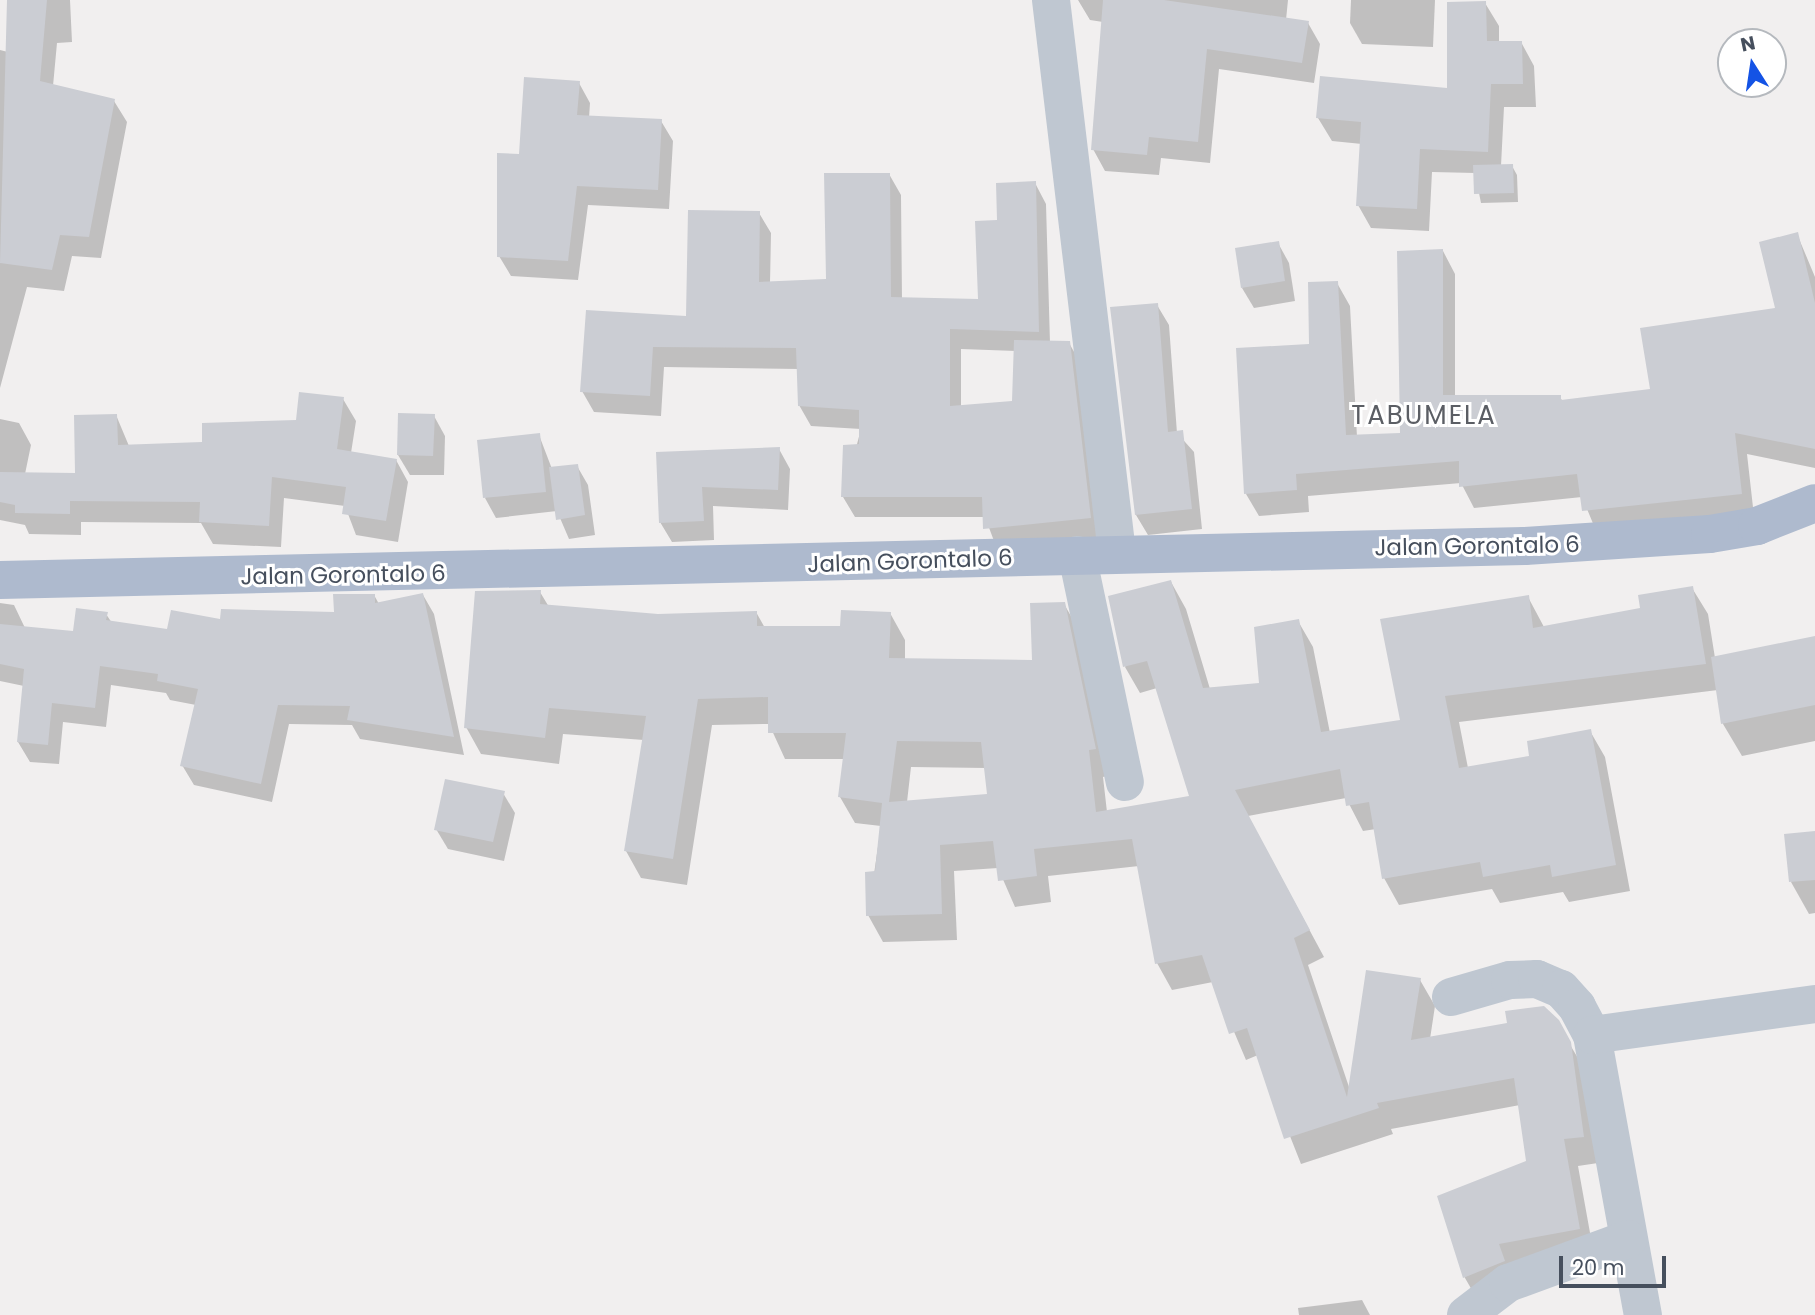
<!DOCTYPE html>
<style>
body{margin:0}
#map{position:relative;width:1815px;height:1315px;overflow:hidden;background:#f1efef;font-family:Poppins,sans-serif}
div>[style]{position:absolute}
[style*='--x']{left:calc(var(--x)*1px);top:calc(var(--y)*1px);width:calc(var(--w)*1px);rotate:calc(var(--a)*1deg)}
.shadow>*{inset:0;background:#0003}
.building>*{inset:0;background:#cbcdd3}
.minor>*{height:38px;margin:-19px;padding:0 19px;transform-origin:19px;border-radius:19px;background:#bfc7d1}
.major>*{height:38px;margin:-19px;padding:0 19px;transform-origin:19px;border-radius:19px;background:#aebace}
span{translate:-50% -50%;white-space:nowrap;text-align:center;line-height:1.15;-webkit-text-stroke:6px #fff;paint-order:stroke}
.street-label{font-size:23px;color:#464f5d}
.quarter-label{font-size:26px;color:#5b5e64;letter-spacing:2px}
.north{position:absolute;left:1717px;top:28px;width:70px;height:70px;box-sizing:border-box;background:#fff;border:2px solid #b5b9be;border-radius:50%;rotate:348deg;font-size:19px;font-weight:700;line-height:28px;text-align:center;color:#464f5d}
.north::after{content:'';display:block;margin:auto;width:24px;height:32px;background:#1453e5;clip-path:polygon(50% 0,100% 100%,50% 72%,0 100%)}
.scale{position:absolute;left:1559px;top:1256px;width:107px;height:32px;box-sizing:border-box;border:4px solid #464f5d;border-top:0;padding-left:9px;font-size:21px;line-height:24px;white-space:nowrap;color:#464f5d;-webkit-text-stroke:5px #fff;paint-order:stroke}
</style>
<div id="map">
<div class="shadow">
<i style="clip-path:polygon(9px 0,70px 0,72px 42px,57px 43px,53px 86px,114px 101px,127px 122px,101px 258px,72px 256px,64px 291px,27px 287px,0 388px,0 50px,12px 53px)"></i>
<i style="clip-path:polygon(1078px 0,1288px 0,1286px 20px,1308px 23px,1320px 44px,1314px 83px,1219px 69px,1210px 163px,1161px 158px,1159px 175px,1105px 171px,1093px 149px,1103px 22px,1090px 20px)"></i>
<i style="clip-path:polygon(1351px 0,1435px 0,1433px 47px,1362px 44px,1350px 23px)"></i>
<i style="clip-path:polygon(1485px 3px,1499px 26px,1499px 43px,1521px 42px,1534px 66px,1536px 107px,1504px 107px,1501px 166px,1512px 166px,1517px 175px,1518px 202px,1481px 203px,1475px 173px,1432px 172px,1429px 231px,1371px 228px,1358px 205px,1362px 144px,1332px 141px,1318px 118px,1449px 90px)"></i>
<i style="clip-path:polygon(579px 83px,590px 103px,589px 118px,661px 121px,673px 141px,669px 209px,588px 205px,578px 280px,511px 276px,499px 256px,521px 156px)"></i>
<i style="clip-path:polygon(evenodd,889px 174px,901px 195px,902px 299px,980px 301px,999px 222px,1035px 183px,1046px 204px,1050px 343px,1069px 343px,1081px 364px,1102px 539px,997px 549px,985px 517px,855px 517px,843px 497px,861px 429px,811px 426px,799px 405px,799px 369px,664px 367px,661px 416px,594px 412px,582px 391px,688px 318px,759px 213px,771px 233px,770px 284px,828px 280px,889px 174px,961px 349px,1016px 351px,1014px 402px,961px 407px,961px 349px)"></i>
<i style="clip-path:polygon(1797px 234px,1815px 277px,1815px 468px,1747px 454px,1754px 516px,1597px 533px,1582px 497px,1474px 508px,1461px 483px,1308px 496px,1309px 512px,1259px 516px,1246px 494px,1337px 283px,1350px 306px,1357px 437px,1402px 435px,1443px 251px,1455px 274px,1455px 396px,1560px 397px,1563px 402px,1652px 390px,1777px 309px)"></i>
<i style="clip-path:polygon(1278px 243px,1289px 263px,1295px 301px,1254px 308px,1242px 288px)"></i>
<i style="clip-path:polygon(1157px 305px,1169px 325px,1177px 433px,1194px 452px,1202px 529px,1148px 535px,1136px 515px,1112px 309px)"></i>
<i style="clip-path:polygon(343px 399px,356px 421px,351px 453px,396px 460px,408px 482px,398px 542px,356px 535px,345px 506px,284px 498px,281px 547px,213px 544px,201px 523px,81px 522px,81px 535px,29px 534px,25px 525px,0 520px,0 419px,19px 423px,31px 445px,25px 474px,77px 475px,116px 415px,129px 446px,204px 443px,297px 422px)"></i>
<i style="clip-path:polygon(434px 416px,445px 436px,444px 475px,410px 475px,398px 455px)"></i>
<i style="clip-path:polygon(539px 435px,552px 469px,577px 466px,588px 485px,595px 535px,569px 539px,557px 511px,496px 518px,485px 498px)"></i>
<i style="clip-path:polygon(779px 449px,790px 469px,788px 510px,713px 506px,714px 540px,672px 542px,660px 522px,657px 454px)"></i>
<i style="clip-path:polygon(evenodd,1171px 582px,1186px 609px,1210px 689px,1260px 685px,1298px 621px,1313px 647px,1330px 733px,1402px 722px,1528px 597px,1544px 627px,1642px 610px,1692px 588px,1708px 614px,1715px 658px,1815px 638px,1815px 741px,1742px 756px,1723px 724px,1718px 690px,1459px 722px,1468px 768px,1531px 757px,1590px 731px,1605px 757px,1630px 891px,1569px 902px,1563px 892px,1500px 903px,1492px 889px,1399px 905px,1384px 878px,1376px 829px,1363px 831px,1346px 798px,1248px 816px,1324px 957px,1308px 965px,1350px 1090px,1420px 980px,1435px 1006px,1430px 1039px,1569px 1043px,1585px 1070px,1598px 1163px,1578px 1166px,1594px 1255px,1480px 1304px,1465px 1278px,1439px 1197px,1528px 1162px,1520px 1105px,1391px 1129px,1393px 1134px,1301px 1164px,1258px 1055px,1246px 1060px,1213px 982px,1172px 990px,1157px 963px,1139px 866px,1048px 876px,1051px 902px,1015px 907px,998px 868px,954px 871px,957px 940px,883px 942px,868px 915px,881px 826px,855px 823px,840px 797px,844px 759px,785px 759px,769px 724px,712px 725px,687px 885px,641px 878px,626px 851px,644px 740px,563px 734px,559px 764px,481px 754px,466px 727px,540px 592px,549px 607px,658px 615px,756px 612px,765px 628px,842px 628px,890px 613px,905px 640px,905px 660px,1034px 662px,1064px 604px,1079px 630px,1110px 775px,1103px 777px,1107px 812px,1191px 797px,1157px 688px,1140px 693px,1125px 667px,1171px 582px,911px 767px,986px 768px,989px 796px,907px 802px,911px 767px)"></i>
<i style="clip-path:polygon(374px 595px,379px 604px,423px 595px,434px 614px,464px 755px,360px 739px,352px 725px,289px 724px,272px 802px,194px 785px,182px 765px,196px 705px,170px 700px,166px 693px,111px 685px,106px 727px,63px 722px,59px 764px,30px 762px,18px 742px,24px 686px,0 681px,0 603px,14px 605px,25px 628px,75px 633px,106px 614px,112px 623px,169px 630px,336px 614px)"></i>
<i style="clip-path:polygon(503px 793px,515px 813px,504px 861px,448px 849px,436px 829px)"></i>
<i style="clip-path:polygon(1815px 833px,1815px 913px,1809px 914px,1791px 882px)"></i>
<i style="clip-path:polygon(1362px 1300px,1370px 1315px,1299px 1315px,1298px 1308px)"></i>
</div>
<div class="building">
<i style="clip-path:polygon(7px 0,47px 0,40px 81px,115px 99px,89px 237px,60px 235px,52px 270px,0 263px)"></i>
<i style="clip-path:polygon(1103px 0,1164px 0,1309px 21px,1302px 63px,1207px 49px,1198px 142px,1149px 137px,1147px 155px,1091px 150px)"></i>
<i style="clip-path:polygon(1486px 1px,1487px 41px,1522px 41px,1523px 84px,1491px 84px,1488px 152px,1420px 149px,1417px 209px,1356px 206px,1361px 122px,1316px 118px,1320px 76px,1447px 88px,1447px 2px)"></i>
<i style="clip-path:polygon(524px 77px,580px 81px,577px 115px,662px 119px,658px 190px,577px 186px,568px 261px,497px 257px,497px 153px,519px 154px)"></i>
<i style="clip-path:polygon(1513px 164px,1514px 193px,1474px 194px,1473px 165px)"></i>
<i style="clip-path:polygon(824px 173px,890px 173px,891px 297px,978px 299px,975px 221px,997px 220px,996px 183px,1036px 181px,1039px 332px,950px 329px,950px 406px,1012px 401px,1014px 340px,1070px 341px,1091px 518px,983px 529px,982px 497px,841px 497px,843px 445px,859px 444px,859px 410px,798px 406px,796px 348px,653px 347px,650px 396px,580px 392px,586px 310px,686px 316px,688px 210px,760px 211px,759px 282px,826px 279px)"></i>
<i style="clip-path:polygon(1798px 232px,1815px 303px,1815px 449px,1735px 433px,1742px 494px,1582px 511px,1577px 474px,1459px 487px,1459px 461px,1296px 474px,1297px 490px,1244px 494px,1236px 348px,1309px 344px,1308px 282px,1338px 281px,1346px 435px,1400px 433px,1397px 251px,1443px 249px,1443px 395px,1561px 395px,1561px 400px,1650px 389px,1640px 328px,1775px 308px,1759px 242px)"></i>
<i style="clip-path:polygon(1279px 241px,1285px 281px,1241px 288px,1235px 248px)"></i>
<i style="clip-path:polygon(1158px 303px,1168px 432px,1183px 430px,1192px 509px,1135px 515px,1110px 307px)"></i>
<i style="clip-path:polygon(299px 392px,344px 397px,337px 449px,397px 459px,386px 521px,342px 514px,346px 487px,272px 477px,269px 526px,199px 522px,200px 502px,70px 501px,70px 514px,15px 513px,15px 505px,0 502px,0 472px,75px 473px,74px 415px,117px 414px,118px 445px,202px 442px,202px 423px,296px 420px)"></i>
<i style="clip-path:polygon(398px 413px,435px 414px,433px 456px,397px 455px)"></i>
<i style="clip-path:polygon(540px 433px,546px 492px,483px 498px,477px 440px)"></i>
<i style="clip-path:polygon(780px 447px,778px 490px,702px 487px,704px 521px,659px 523px,656px 452px)"></i>
<i style="clip-path:polygon(578px 464px,585px 515px,556px 520px,549px 467px)"></i>
<i style="clip-path:polygon(evenodd,1171px 580px,1203px 688px,1259px 683px,1254px 627px,1299px 619px,1321px 732px,1400px 720px,1380px 619px,1529px 595px,1533px 628px,1640px 608px,1638px 595px,1693px 586px,1706px 664px,1445px 696px,1459px 768px,1529px 756px,1527px 741px,1591px 729px,1616px 865px,1552px 877px,1550px 865px,1483px 877px,1480px 862px,1382px 879px,1369px 802px,1346px 806px,1340px 769px,1235px 790px,1310px 930px,1294px 938px,1347px 1097px,1366px 970px,1421px 978px,1411px 1040px,1507px 1023px,1505px 1011px,1544px 1006px,1559px 1020px,1571px 1042px,1584px 1137px,1564px 1139px,1580px 1229px,1499px 1244px,1505px 1261px,1463px 1278px,1437px 1196px,1526px 1161px,1514px 1078px,1377px 1103px,1379px 1108px,1284px 1139px,1247px 1028px,1229px 1034px,1202px 955px,1155px 964px,1132px 839px,1034px 849px,1037px 876px,998px 881px,993px 841px,940px 845px,942px 914px,866px 916px,865px 872px,875px 871px,882px 803px,838px 797px,846px 733px,768px 733px,768px 697px,698px 699px,673px 859px,624px 851px,646px 716px,549px 708px,545px 738px,464px 728px,475px 591px,541px 590px,540px 604px,658px 614px,757px 611px,757px 626px,840px 626px,841px 610px,891px 612px,889px 658px,1032px 660px,1030px 603px,1065px 602px,1096px 749px,1089px 750px,1096px 812px,1189px 796px,1147px 661px,1123px 667px,1108px 596px,1171px 580px,897px 741px,981px 742px,987px 794px,889px 802px,897px 741px)"></i>
<i style="clip-path:polygon(423px 593px,454px 737px,347px 720px,350px 706px,278px 705px,261px 784px,180px 766px,198px 689px,157px 681px,158px 674px,100px 666px,95px 708px,52px 703px,48px 745px,17px 742px,24px 669px,0 664px,0 624px,73px 631px,76px 608px,108px 612px,106px 620px,167px 629px,171px 610px,220px 619px,221px 609px,334px 612px,333px 594px,375px 594px,375px 603px)"></i>
<i style="clip-path:polygon(1815px 636px,1815px 705px,1721px 724px,1711px 657px)"></i>
<i style="clip-path:polygon(445px 779px,505px 791px,493px 842px,434px 830px)"></i>
<i style="clip-path:polygon(1815px 831px,1815px 880px,1789px 882px,1784px 834px)"></i>
</div>
<div class="minor">
<i style="--x:1051;--y:0;--w:557;--a:83.19"></i>
<i style="--x:1077;--y:555;--w:232;--a:78.1"></i>
<i style="--x:1451;--y:997;--w:61;--a:-16.1"></i>
<i style="--x:1510;--y:980;--w:27;--a:-2"></i>
<i style="--x:1537;--y:979;--w:26;--a:23"></i>
<i style="--x:1561;--y:989;--w:24;--a:48"></i>
<i style="--x:1577;--y:1007;--w:32;--a:62"></i>
<i style="--x:1592;--y:1035;--w:285;--a:79.7"></i>
<i style="--x:1592;--y:1035;--w:225;--a:-7.9"></i>
<i style="--x:1466;--y:1315;--w:53;--a:-37.3"></i>
<i style="--x:1508;--y:1283;--w:128;--a:-20.1"></i>
</div>
<div class="major">
<i style="--x:0;--y:580;--w:1525;--a:-1.28"></i>
<i style="--x:1525;--y:546;--w:185;--a:-3.7"></i>
<i style="--x:1710;--y:534;--w:48;--a:-9.7"></i>
<i style="--x:1757;--y:526;--w:62;--a:-21.6"></i>
</div>
<div class="street-label">
<span style="left:1477px;top:546px;rotate:-1deg">Jalan Gorontalo 6</span>
<span style="left:910px;top:561px;rotate:-2deg">Jalan Gorontalo 6</span>
<span style="left:343px;top:575px;rotate:-1deg">Jalan Gorontalo 6</span>
</div>
<div class="quarter-label">
<span style="left:1424px;top:416px">TABUMELA</span>
</div>
<div class="north">N</div>
<div class="scale">20 m</div>
</div>
